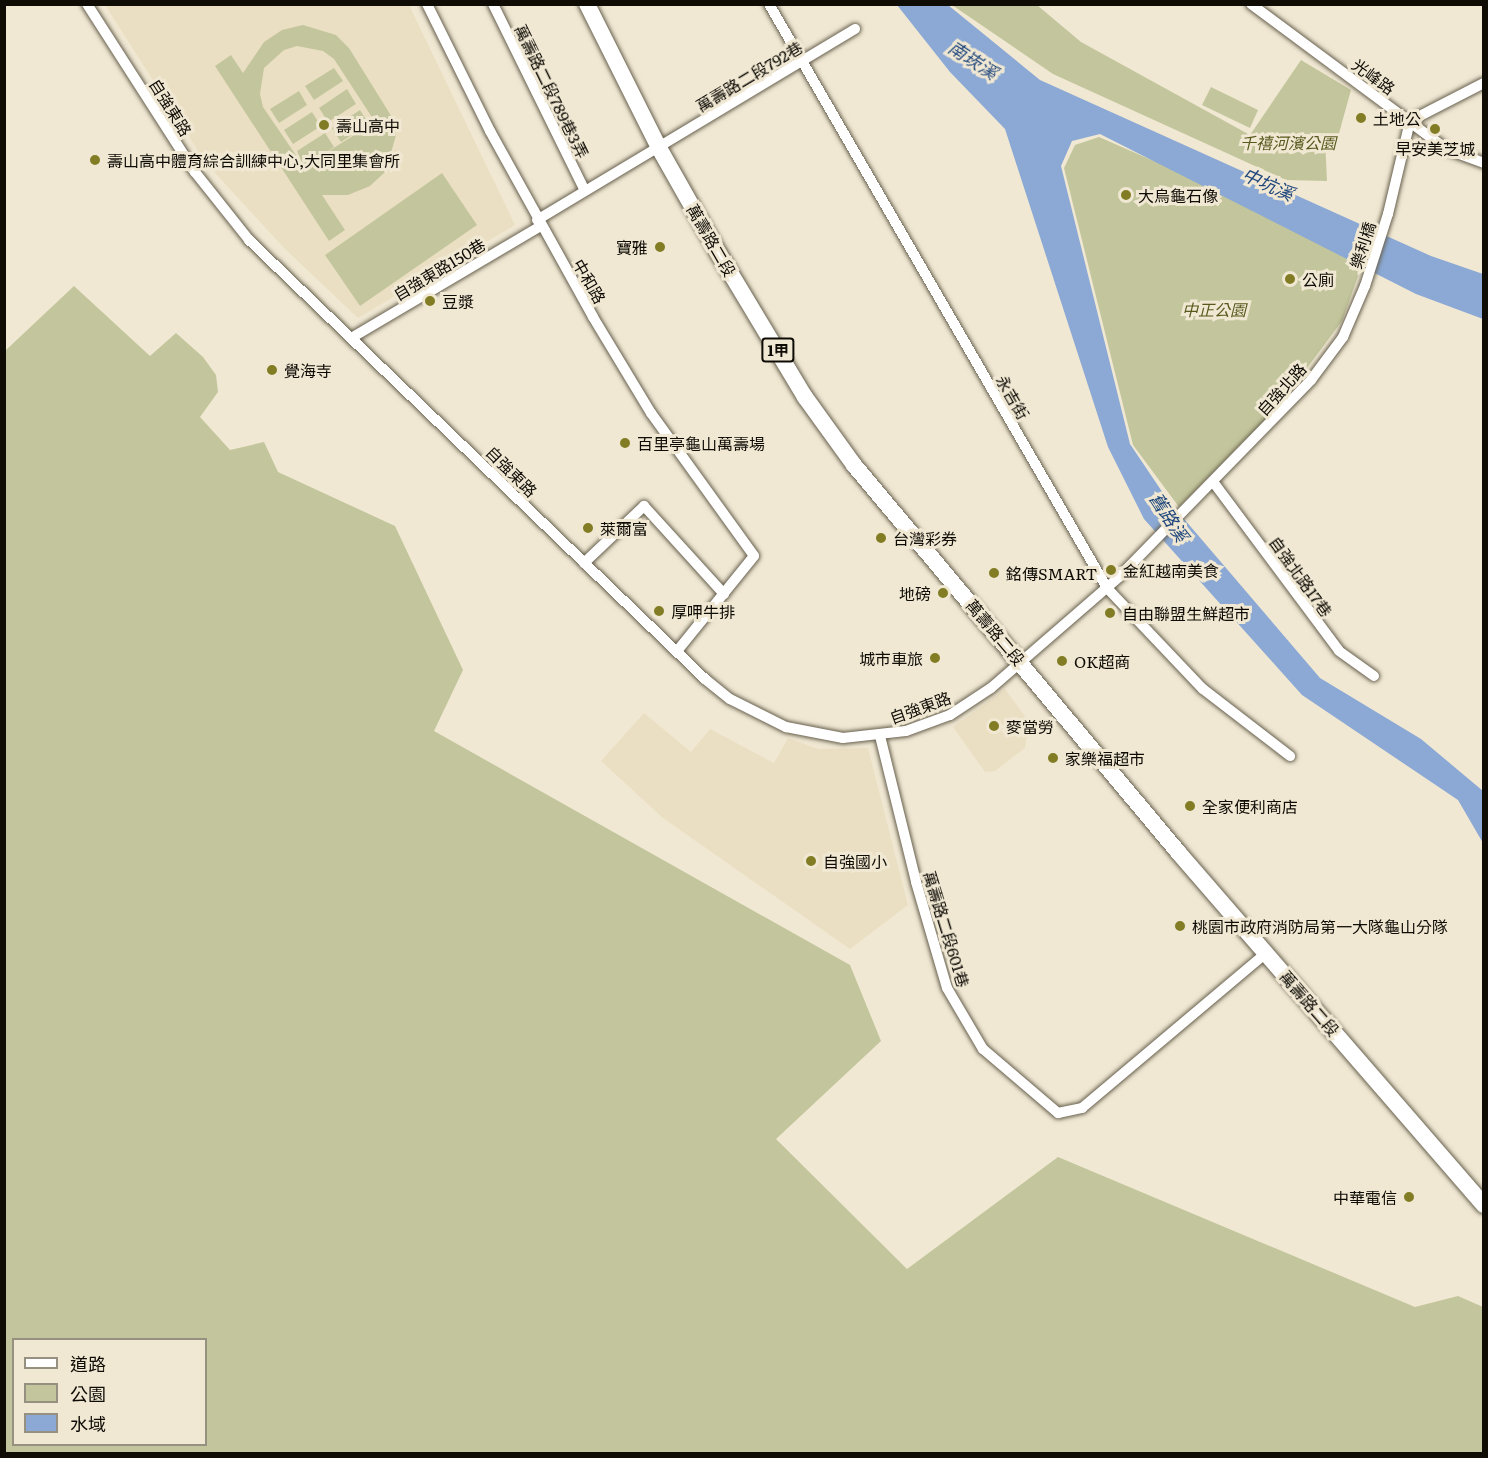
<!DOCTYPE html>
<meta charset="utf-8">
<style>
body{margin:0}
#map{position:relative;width:1488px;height:1458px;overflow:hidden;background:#f0e8d3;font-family:Literata,"Noto Sans TC",serif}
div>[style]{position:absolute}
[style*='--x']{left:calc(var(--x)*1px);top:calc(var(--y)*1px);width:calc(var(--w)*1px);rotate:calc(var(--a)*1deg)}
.built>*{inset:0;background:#ebdfc3}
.green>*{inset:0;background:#c3c69c}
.water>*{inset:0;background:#8ba9d4}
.roads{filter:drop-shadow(0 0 2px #67604e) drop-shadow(0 0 2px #67604e)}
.minor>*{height:10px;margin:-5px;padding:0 5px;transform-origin:5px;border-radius:5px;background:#fff}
.primary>*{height:16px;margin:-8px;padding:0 8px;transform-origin:8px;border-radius:8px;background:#fff}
.dots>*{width:16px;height:16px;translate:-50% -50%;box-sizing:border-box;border:3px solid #f0e8d3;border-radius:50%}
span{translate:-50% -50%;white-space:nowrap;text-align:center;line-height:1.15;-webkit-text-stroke:6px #f0e8d3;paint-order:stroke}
.shield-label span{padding:2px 4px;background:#f0e8d3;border:2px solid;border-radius:4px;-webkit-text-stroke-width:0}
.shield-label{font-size:15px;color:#0f0c06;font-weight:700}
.street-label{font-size:16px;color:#0f0c06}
.poi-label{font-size:16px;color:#0f0c06}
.left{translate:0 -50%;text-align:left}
.right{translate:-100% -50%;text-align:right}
.park-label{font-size:16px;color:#57591d;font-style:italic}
.water-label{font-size:18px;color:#20477d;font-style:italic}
.frame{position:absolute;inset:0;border:6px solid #0f0c06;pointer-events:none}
.legend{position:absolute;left:12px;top:1338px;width:195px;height:108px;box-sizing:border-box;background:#f0e8d3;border:2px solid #969081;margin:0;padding:8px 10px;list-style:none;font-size:18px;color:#0f0c06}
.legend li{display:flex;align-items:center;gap:12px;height:30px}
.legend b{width:30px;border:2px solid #969081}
</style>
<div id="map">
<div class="built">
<i style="clip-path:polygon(105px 5px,409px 5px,515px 225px,358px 318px,284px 248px,205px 162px)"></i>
<i style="clip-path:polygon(1005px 689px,1029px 722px,1025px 748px,995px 771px,985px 772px,953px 727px)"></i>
<i style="clip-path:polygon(644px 713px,691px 752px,710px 729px,774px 763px,788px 738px,818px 749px,868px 748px,908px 905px,850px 949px,663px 818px,601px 761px)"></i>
</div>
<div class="green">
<i style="clip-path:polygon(952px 5px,1037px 5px,1081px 42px,1250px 135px,1301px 60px,1351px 90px,1338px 137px,1325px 139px,1327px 181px,1286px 180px,1053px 74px)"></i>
<i style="clip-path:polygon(evenodd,303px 25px,336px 35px,349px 48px,390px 114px,396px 135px,386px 171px,370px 186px,348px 195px,322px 195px,345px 230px,329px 241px,215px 66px,231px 55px,243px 73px,264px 42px,282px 30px,303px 25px,297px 46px,323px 51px,334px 59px,375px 122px,308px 164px,334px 147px,325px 133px,297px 151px,304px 167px,263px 107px,260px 94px,264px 68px,284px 50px,297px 46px)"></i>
<i style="clip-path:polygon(334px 68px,343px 81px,314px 100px,305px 86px)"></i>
<i style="clip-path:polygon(1211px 87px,1258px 110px,1250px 128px,1202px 105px)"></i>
<i style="clip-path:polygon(347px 89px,356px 104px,328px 122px,319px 108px)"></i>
<i style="clip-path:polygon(299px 91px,307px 105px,279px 123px,270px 109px)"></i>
<i style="clip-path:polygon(360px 110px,369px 124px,341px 142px,332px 128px)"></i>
<i style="clip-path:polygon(312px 112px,321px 126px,293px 144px,284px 130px)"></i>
<i style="clip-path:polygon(1099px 137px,1366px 254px,1342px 321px,1281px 403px,1179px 507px,1133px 445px,1064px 168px,1075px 145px)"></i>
<i style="clip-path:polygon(442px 173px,477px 225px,360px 306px,325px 255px)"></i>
<i style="clip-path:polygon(evenodd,74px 286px,150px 356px,176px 333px,203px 357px,216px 375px,218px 392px,200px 417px,230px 450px,264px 442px,278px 472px,395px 526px,463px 670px,434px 731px,850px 965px,881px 1041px,776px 1139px,907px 1269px,1058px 1157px,1415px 1307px,1458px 1296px,1483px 1307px,1483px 1453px,5px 1453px,5px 351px,74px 286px,14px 1340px,206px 1340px,206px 1444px,14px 1444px,14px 1340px)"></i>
</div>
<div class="water">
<i style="clip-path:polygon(897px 5px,948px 5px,1040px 80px,1431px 256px,1483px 274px,1483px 319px,1416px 294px,1100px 134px,1072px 141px,1061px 166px,1130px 444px,1167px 499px,1320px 678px,1421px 739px,1483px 791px,1483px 843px,1458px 800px,1302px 695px,1144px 519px,1108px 447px,1005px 129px,950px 72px)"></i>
</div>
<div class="roads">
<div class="minor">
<i style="--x:87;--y:4;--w:200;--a:57.3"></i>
<i style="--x:195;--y:172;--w:87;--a:51.5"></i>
<i style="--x:249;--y:240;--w:633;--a:43.91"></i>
<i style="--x:705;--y:679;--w:32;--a:39"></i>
<i style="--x:730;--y:699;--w:63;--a:26.6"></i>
<i style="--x:786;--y:727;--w:58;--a:10.9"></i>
<i style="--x:843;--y:738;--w:63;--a:-6.3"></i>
<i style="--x:906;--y:731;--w:47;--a:-20"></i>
<i style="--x:950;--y:715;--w:49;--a:-33.4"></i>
<i style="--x:991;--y:688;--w:169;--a:-40.9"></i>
<i style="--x:1119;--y:577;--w:275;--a:-45.7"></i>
<i style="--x:1311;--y:380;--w:54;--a:-53.3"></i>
<i style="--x:1343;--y:337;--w:56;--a:-66.7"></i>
<i style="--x:1365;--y:286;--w:76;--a:-72.3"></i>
<i style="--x:1388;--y:214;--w:96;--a:-76.7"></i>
<i style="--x:427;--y:4;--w:142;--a:63.6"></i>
<i style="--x:490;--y:131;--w:213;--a:61"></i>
<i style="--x:593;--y:317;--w:112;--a:58.9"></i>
<i style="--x:651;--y:413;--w:176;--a:54.2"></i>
<i style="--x:754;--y:556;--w:122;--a:129"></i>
<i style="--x:493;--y:4;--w:208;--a:63.8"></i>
<i style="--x:769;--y:4;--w:675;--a:59.94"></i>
<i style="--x:1107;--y:588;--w:139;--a:46.5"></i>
<i style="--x:1203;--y:689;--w:110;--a:37.6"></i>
<i style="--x:1251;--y:4;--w:243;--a:36.6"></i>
<i style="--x:1446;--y:149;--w:40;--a:20.2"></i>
<i style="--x:1410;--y:121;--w:83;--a:-27.2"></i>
<i style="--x:537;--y:220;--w:371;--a:-31"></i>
<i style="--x:353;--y:337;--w:218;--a:-30.6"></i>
<i style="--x:1214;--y:483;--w:209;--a:53.3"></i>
<i style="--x:1339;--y:651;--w:43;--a:35.5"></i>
<i style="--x:584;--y:563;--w:83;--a:-43.5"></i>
<i style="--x:644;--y:506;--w:119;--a:47.7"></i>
<i style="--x:880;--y:736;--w:150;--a:76.1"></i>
<i style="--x:916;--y:882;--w:110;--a:73.7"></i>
<i style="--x:947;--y:988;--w:71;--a:59.5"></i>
<i style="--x:983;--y:1049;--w:99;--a:40.5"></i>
<i style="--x:1058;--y:1113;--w:25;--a:-12"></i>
<i style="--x:1082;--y:1108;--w:241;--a:-40.1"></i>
</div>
<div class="primary">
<i style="--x:587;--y:4;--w:161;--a:63.4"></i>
<i style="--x:659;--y:148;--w:122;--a:60.5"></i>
<i style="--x:719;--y:254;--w:167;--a:59"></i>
<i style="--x:805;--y:397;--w:84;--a:54.2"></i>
<i style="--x:854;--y:465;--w:505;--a:50.06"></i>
<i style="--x:1178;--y:852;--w:467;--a:49.1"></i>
</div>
</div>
<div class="dots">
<i style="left:1361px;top:118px;background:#827d24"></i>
<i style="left:324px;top:125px;background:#827d24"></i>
<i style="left:1435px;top:129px;background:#827d24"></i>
<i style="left:95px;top:160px;background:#827d24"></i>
<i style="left:1126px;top:195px;background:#827d24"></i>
<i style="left:660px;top:247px;background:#827d24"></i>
<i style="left:1290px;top:279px;background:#827d24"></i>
<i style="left:430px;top:301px;background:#827d24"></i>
<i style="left:272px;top:370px;background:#827d24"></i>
<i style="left:625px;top:443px;background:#827d24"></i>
<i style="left:588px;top:528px;background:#827d24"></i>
<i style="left:881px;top:538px;background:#827d24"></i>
<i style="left:1111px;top:570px;background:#827d24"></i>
<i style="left:994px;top:573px;background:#827d24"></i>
<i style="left:943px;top:593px;background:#827d24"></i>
<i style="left:659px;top:611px;background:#827d24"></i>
<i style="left:1110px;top:613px;background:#827d24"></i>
<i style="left:935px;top:658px;background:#827d24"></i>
<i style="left:1062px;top:661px;background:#827d24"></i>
<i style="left:994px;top:726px;background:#827d24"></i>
<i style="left:1053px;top:758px;background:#827d24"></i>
<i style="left:1190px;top:806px;background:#827d24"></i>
<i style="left:811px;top:861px;background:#827d24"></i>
<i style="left:1180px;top:926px;background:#827d24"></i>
<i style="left:1409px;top:1197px;background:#827d24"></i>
</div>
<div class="shield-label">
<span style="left:778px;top:350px">1甲</span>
</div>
<div class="street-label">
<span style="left:749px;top:76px;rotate:-31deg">萬壽路二段792巷</span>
<span style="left:1374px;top:76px;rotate:36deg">光峰路</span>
<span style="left:552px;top:91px;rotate:64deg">萬壽路二段789巷3弄</span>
<span style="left:171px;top:107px;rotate:58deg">自強東路</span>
<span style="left:712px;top:240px;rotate:60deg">萬壽路二段</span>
<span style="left:1362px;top:245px;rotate:-72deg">樂利橋</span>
<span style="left:439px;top:269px;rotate:-31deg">自強東路150巷</span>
<span style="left:590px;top:281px;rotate:60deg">中和路</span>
<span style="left:1281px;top:389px;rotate:-48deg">自強北路</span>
<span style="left:1013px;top:397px;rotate:60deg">永吉街</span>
<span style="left:512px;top:471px;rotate:45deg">自強東路</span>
<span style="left:1301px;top:576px;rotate:54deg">自強北路17巷</span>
<span style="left:996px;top:632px;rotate:50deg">萬壽路二段</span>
<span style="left:920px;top:707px;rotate:-20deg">自強東路</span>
<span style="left:947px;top:929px;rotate:73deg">萬壽路二段601巷</span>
<span style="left:1310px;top:1003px;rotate:49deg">萬壽路二段</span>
</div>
<div class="poi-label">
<span class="left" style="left:1373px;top:118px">土地公</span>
<span class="left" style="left:336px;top:125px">壽山高中</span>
<span style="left:1435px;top:148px">早安美芝城</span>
<span class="left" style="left:107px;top:160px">壽山高中體育綜合訓練中心,大同里集會所</span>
<span class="left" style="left:1138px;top:195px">大烏龜石像</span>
<span class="right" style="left:648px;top:247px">寶雅</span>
<span class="left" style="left:1302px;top:279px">公廁</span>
<span class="left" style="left:442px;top:301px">豆漿</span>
<span class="left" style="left:284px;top:370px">覺海寺</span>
<span class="left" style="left:637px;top:443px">百里亭龜山萬壽場</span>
<span class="left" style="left:600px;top:528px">萊爾富</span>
<span class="left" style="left:893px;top:538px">台灣彩券</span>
<span class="left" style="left:1123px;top:570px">金紅越南美食</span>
<span class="left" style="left:1006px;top:573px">銘傳SMART</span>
<span class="right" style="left:931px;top:593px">地磅</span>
<span class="left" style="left:671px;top:611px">厚呷牛排</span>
<span class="left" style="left:1122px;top:613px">自由聯盟生鮮超市</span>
<span class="right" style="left:923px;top:658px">城市車旅</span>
<span class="left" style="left:1074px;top:661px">OK超商</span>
<span class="left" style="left:1006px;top:726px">麥當勞</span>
<span class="left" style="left:1065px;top:758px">家樂福超市</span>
<span class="left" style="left:1202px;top:806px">全家便利商店</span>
<span class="left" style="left:823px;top:861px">自強國小</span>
<span class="left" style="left:1192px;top:926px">桃園市政府消防局第一大隊龜山分隊</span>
<span class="right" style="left:1397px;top:1197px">中華電信</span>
</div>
<div class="park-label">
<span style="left:1288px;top:142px">千禧河濱公園</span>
<span style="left:1214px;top:309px">中正公園</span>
</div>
<div class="water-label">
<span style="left:973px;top:60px;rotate:33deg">南崁溪</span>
<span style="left:1268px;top:184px;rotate:24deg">中坑溪</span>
<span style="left:1169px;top:517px;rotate:57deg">舊路溪</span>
</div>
<div class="frame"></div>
<ul class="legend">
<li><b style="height:8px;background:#fff"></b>道路</li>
<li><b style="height:16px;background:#c3c69c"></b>公園</li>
<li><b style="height:16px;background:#8ba9d4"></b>水域</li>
</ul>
</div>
